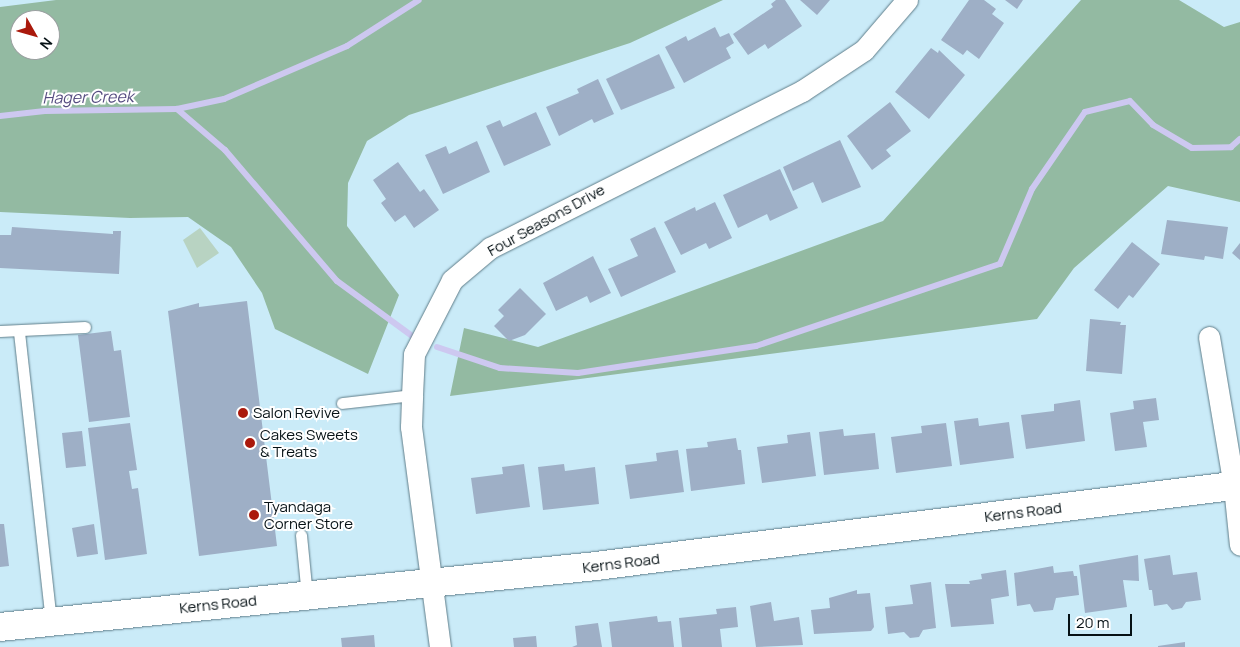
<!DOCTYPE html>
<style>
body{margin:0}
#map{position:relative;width:1240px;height:647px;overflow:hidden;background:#caebf8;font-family:Manrope,sans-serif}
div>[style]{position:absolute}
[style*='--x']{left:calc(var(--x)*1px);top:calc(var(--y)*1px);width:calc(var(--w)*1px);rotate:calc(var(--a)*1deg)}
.green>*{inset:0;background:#b8d3c2}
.forest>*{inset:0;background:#93baa2}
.stream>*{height:6px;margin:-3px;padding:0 3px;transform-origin:3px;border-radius:3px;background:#cdc8f0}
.building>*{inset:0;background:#9eafc6}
.roads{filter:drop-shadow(0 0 1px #5f7d89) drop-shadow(0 0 1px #5f7d89)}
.service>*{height:11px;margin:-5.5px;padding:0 5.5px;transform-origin:5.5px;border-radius:5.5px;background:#fff}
.minor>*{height:21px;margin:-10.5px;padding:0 10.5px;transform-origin:10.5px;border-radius:10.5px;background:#fff}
.tertiary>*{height:28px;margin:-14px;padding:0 14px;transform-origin:14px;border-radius:14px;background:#fff}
.dots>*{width:14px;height:14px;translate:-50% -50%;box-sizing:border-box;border:2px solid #fff;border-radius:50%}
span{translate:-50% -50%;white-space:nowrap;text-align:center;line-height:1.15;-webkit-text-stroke:4px #fff;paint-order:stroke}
.street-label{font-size:15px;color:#061115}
.poi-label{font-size:15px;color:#061115}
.left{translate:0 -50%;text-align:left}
.water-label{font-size:16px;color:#554c80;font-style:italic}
.north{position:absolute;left:10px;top:10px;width:50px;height:50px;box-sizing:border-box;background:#fff;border:1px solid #9ba0a1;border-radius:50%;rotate:128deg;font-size:14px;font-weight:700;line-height:20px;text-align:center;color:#061115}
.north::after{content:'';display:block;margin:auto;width:18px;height:22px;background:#aa190c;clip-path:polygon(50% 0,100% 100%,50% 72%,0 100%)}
.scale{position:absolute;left:1068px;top:614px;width:64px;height:22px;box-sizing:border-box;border:2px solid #061115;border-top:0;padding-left:6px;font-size:15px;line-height:18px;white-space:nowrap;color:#061115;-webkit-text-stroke:4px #fff;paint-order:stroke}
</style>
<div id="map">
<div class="green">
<i style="clip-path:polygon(200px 228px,219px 253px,197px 268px,183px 240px)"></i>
</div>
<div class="forest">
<i style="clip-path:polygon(evenodd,56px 0,723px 0,630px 43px,409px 115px,367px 141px,348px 183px,347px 226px,399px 295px,368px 374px,275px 329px,262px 293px,231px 247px,188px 217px,130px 218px,0 212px,0 7px,56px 0,20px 20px,50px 20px,50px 50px,20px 50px,20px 20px)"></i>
<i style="clip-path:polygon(1081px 0,1179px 0,1224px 27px,1240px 22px,1240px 202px,1168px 186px,1074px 268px,1037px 319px,450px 396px,464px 328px,538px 347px,883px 221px)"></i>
</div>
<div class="stream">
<i style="--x:177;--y:109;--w:63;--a:40.5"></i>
<i style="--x:225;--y:150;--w:172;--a:49.5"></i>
<i style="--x:337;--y:281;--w:102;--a:36.2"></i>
<i style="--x:0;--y:116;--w:45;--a:-6.3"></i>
<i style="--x:45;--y:111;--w:132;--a:-0.9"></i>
<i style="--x:177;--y:109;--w:48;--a:-12"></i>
<i style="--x:224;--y:99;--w:134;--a:-23.3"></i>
<i style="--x:347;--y:46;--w:85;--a:-32.6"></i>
<i style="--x:437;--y:347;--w:66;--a:18.4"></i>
<i style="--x:500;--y:368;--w:78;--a:3.7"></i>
<i style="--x:578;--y:373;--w:180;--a:-8.6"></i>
<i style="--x:756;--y:346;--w:257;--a:-18.6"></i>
<i style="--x:1000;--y:264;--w:82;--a:-66.9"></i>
<i style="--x:1032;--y:189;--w:93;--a:-55.5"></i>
<i style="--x:1085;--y:112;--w:46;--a:-13.7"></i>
<i style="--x:1130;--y:101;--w:33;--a:46"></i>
<i style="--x:1153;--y:125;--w:45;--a:30.5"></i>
<i style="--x:1192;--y:148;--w:39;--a:-1"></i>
<i style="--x:1231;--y:147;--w:12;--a:-42"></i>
</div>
<div class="building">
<i style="clip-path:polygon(776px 0,785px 0,802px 26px,768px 49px,765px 44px,748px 55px,733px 34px,773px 7px,771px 4px)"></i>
<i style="clip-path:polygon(800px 0,830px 0,817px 15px)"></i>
<i style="clip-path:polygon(969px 0,984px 0,996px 9px,992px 14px,1004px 23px,979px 59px,967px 50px,963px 55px,941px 40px)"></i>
<i style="clip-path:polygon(1005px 0,1023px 0,1017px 9px)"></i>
<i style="clip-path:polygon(715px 27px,720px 37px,729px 33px,734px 43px,726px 48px,731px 58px,684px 83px,665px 47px,686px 36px,688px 41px)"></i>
<i style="clip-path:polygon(931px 48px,938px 53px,939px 50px,965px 75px,929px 119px,895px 92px)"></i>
<i style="clip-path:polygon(659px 54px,675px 88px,621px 110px,606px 79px)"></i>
<i style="clip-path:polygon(598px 79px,614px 114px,594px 123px,592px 119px,559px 136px,546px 107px,579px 93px,577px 89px)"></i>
<i style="clip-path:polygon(890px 102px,911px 131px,886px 150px,891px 156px,872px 170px,847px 136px)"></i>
<i style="clip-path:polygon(536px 112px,551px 145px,504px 166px,486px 126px,500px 120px,503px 127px)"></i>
<i style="clip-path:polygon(840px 140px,861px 187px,822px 203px,813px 182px,793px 191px,783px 167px)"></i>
<i style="clip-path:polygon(477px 141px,490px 172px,443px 194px,425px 155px,446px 146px,449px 154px)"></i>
<i style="clip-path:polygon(398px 162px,420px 192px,424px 189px,439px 210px,414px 228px,405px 215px,395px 222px,381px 203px,386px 199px,373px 180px)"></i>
<i style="clip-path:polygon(780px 169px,798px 208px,770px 221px,767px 214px,738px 228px,723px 195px)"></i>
<i style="clip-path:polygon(715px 202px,732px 238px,709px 249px,706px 243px,681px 255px,664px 222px,695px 207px,696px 211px)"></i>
<i style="clip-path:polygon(1167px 220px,1228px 227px,1223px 259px,1205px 256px,1204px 260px,1161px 254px)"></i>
<i style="clip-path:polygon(12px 227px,113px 234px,113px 231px,121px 231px,119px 274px,0 268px,0 235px,11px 235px)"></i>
<i style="clip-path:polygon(655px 227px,676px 272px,621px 297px,608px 269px,638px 256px,630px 239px)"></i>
<i style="clip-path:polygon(1132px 242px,1160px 264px,1133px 298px,1129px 295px,1118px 309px,1094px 290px)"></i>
<i style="clip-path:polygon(1240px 243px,1240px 260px,1232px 253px)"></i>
<i style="clip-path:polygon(593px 256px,611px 293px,590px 303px,587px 296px,556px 311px,543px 283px)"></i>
<i style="clip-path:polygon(520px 288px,546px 314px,525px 335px,509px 341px,494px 326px,504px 316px,498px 310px)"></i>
<i style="clip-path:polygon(247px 301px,277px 546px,199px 556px,168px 311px,199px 303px,199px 307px)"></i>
<i style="clip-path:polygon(1090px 319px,1121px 322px,1120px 325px,1126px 325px,1122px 374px,1086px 371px)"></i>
<i style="clip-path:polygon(111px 331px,114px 351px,121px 350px,130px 417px,89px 422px,78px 335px)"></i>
<i style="clip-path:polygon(1156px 398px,1159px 420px,1143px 422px,1147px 447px,1115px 451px,1110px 413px,1134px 409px,1133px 401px)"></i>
<i style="clip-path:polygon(1080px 400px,1085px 441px,1026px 449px,1021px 415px,1054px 411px,1054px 404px)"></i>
<i style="clip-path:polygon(978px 418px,979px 426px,1009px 422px,1014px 458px,960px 465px,954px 421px)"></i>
<i style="clip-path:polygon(130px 423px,137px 470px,129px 471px,132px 489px,138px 488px,147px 554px,105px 560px,88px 428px)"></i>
<i style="clip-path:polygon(946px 423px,952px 466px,896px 473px,891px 437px,922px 433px,921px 426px)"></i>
<i style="clip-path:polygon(843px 429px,844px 436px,875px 433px,879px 469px,824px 475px,819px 432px)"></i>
<i style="clip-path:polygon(82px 431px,86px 466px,66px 468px,62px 433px)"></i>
<i style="clip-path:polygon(810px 432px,816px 476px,762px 483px,757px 447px,788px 443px,787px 435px)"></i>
<i style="clip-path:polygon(736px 438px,738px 450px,741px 450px,745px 484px,691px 491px,686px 449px,708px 447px,707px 442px)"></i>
<i style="clip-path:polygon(678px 450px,684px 492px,630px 499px,625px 465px,657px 461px,656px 453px)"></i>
<i style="clip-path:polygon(524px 464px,530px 507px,476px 514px,471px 478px,503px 474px,502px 467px)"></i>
<i style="clip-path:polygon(564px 464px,565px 471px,595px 467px,599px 504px,543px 510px,538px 467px)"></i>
<i style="clip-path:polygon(0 524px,4px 524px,9px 566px,0 567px)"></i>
<i style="clip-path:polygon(94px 524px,98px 554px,77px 557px,72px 528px)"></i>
<i style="clip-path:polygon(1138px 555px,1139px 581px,1123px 580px,1127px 607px,1085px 613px,1079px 565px)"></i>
<i style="clip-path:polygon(1170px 555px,1173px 575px,1197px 572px,1201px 600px,1186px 602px,1182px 608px,1172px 610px,1167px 604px,1154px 606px,1152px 590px,1149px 590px,1144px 559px)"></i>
<i style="clip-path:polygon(1053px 566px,1054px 573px,1073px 571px,1074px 576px,1077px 576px,1079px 595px,1056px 598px,1053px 610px,1034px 612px,1030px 604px,1017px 606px,1014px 573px)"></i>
<i style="clip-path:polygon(1006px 570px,1009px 596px,991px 599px,994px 624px,951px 627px,945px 584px,970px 584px,969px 581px,982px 579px,981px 574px)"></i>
<i style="clip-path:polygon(931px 582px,936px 628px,923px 630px,919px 637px,910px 638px,904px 632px,888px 634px,885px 607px,913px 604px,910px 585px)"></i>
<i style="clip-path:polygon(857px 590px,857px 594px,870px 593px,874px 627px,871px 631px,814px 634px,811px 610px,830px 608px,829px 598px)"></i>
<i style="clip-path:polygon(771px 602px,774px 621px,799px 617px,803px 645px,756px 647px,750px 606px)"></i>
<i style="clip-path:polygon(736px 607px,738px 627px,720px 629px,722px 647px,682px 647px,679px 618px,717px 614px,716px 609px)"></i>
<i style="clip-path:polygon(657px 616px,658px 622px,671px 621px,674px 647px,612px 647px,609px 622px)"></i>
<i style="clip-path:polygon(598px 623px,602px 647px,572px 647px,577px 645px,575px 626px)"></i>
<i style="clip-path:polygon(374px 635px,375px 647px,342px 647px,341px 638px)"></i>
<i style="clip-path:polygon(536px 636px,537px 647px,514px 647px,513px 638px)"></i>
<i style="clip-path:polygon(1185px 642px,1185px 647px,1158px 647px,1158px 646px)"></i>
</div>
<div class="roads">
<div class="service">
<i style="--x:0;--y:331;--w:85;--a:-2.7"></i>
<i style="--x:19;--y:332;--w:290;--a:83.7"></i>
<i style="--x:342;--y:403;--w:70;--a:-6.5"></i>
<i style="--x:301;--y:535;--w:61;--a:84.4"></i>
</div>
<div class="minor">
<i style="--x:1209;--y:337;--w:151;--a:80.5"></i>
<i style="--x:1234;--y:486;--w:59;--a:84.2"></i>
<i style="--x:440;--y:647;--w:222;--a:-97.5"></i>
<i style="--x:411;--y:427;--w:32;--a:-88"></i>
<i style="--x:412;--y:395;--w:41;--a:-87.2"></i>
<i style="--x:414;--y:354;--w:83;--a:-62.8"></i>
<i style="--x:452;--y:280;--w:50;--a:-40.1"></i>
<i style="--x:490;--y:248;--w:349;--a:-26.7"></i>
<i style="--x:802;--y:91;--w:74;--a:-33.5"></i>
<i style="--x:864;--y:50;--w:66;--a:-49.3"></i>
</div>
<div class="tertiary">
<i style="--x:0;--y:627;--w:599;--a:-5.84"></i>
<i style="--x:596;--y:566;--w:649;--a:-7.17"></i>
</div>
</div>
<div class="dots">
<i style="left:243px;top:413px;background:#aa190c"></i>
<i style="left:250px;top:443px;background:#aa190c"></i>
<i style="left:254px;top:515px;background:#aa190c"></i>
</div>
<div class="street-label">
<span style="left:546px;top:220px;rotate:-29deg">Four Seasons Drive</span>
<span style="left:1023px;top:512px;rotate:-7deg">Kerns Road</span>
<span style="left:621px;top:563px;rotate:-7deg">Kerns Road</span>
<span style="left:218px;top:604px;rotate:-6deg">Kerns Road</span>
</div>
<div class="poi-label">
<span class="left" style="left:253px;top:413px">Salon Revive</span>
<span class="left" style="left:260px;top:443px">Cakes Sweets<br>&amp; Treats</span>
<span class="left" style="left:264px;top:515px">Tyandaga<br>Corner Store</span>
</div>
<div class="water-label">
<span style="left:88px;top:97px;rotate:-1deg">Hager Creek</span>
</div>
<div class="north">N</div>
<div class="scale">20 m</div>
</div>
